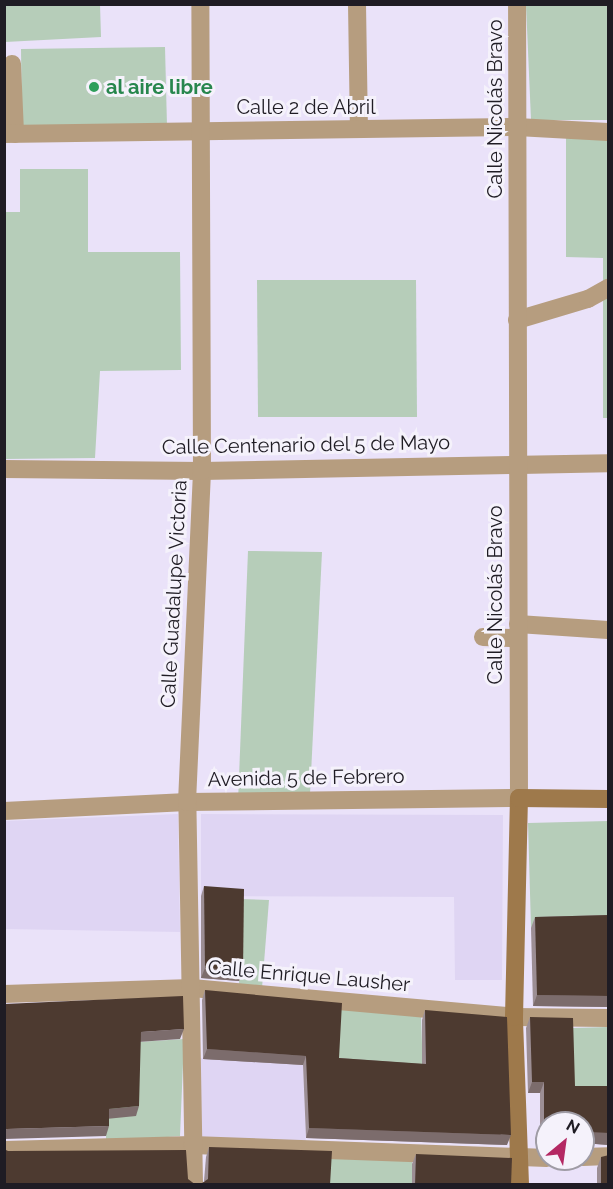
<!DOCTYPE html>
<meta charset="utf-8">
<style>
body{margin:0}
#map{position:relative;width:613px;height:1189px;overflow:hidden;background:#eae2f9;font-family:Raleway,sans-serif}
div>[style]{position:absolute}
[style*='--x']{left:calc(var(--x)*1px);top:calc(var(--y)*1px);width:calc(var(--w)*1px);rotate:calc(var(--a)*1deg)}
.built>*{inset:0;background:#dfd5f3}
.green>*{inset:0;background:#b6cdb9}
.street>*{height:18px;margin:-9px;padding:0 9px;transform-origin:9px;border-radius:9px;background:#b69d7f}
.secondary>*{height:18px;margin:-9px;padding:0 9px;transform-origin:9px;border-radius:9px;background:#9e794b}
.wall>*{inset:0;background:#9c8e94}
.shaded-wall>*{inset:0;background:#7c6c6c}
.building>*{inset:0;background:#4d3a30}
.dots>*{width:16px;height:16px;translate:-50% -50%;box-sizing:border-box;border:3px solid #f5f2fb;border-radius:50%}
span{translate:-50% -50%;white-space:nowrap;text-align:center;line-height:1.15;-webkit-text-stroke:6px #f5f2fb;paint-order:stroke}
.leisure-label{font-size:20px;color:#27864d;font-weight:700}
.left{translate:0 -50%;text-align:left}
.street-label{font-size:20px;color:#1f1c24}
.frame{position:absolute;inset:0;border:6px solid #1f1c24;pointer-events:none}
.north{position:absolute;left:535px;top:1111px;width:60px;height:60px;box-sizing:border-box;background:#f5f2fb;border:2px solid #9f9ca5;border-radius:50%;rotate:29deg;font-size:16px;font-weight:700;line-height:24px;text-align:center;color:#1f1c24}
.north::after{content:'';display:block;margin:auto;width:21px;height:27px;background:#b42863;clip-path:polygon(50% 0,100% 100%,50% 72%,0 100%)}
</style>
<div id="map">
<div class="built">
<i style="clip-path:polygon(178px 814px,180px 932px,5px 929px,5px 821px)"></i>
<i style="clip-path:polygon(201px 814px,503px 815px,502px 980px,455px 980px,454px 897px,201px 896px)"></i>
<i style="clip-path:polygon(196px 1058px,303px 1065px,306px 1145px,198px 1140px)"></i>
</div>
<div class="green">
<i style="clip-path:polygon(5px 4px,100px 5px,101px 37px,5px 42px)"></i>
<i style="clip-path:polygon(526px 5px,608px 5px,608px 120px,531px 120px)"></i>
<i style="clip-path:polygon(165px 47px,167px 126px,22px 127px,21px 49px)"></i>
<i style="clip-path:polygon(566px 132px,608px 132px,608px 418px,603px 418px,603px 258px,566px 257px)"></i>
<i style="clip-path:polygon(20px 169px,88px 169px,88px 252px,180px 252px,181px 370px,100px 371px,95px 458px,5px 459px,5px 212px,20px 212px)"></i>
<i style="clip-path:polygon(257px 280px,416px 280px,417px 417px,258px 417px)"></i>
<i style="clip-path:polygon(248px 551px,322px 552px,310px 794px,238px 802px)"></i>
<i style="clip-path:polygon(608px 821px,608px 926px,531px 928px,528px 823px)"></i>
<i style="clip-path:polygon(240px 899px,269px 900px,262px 988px,239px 987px)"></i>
<i style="clip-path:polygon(339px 1006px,421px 1014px,423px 1074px,336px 1068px)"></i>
<i style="clip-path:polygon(608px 1027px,608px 1091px,574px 1101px,572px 1028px)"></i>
<i style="clip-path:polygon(184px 1039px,180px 1136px,106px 1142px,106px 1119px,138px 1042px)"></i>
<i style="clip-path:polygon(329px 1156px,412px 1161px,412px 1184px,327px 1184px)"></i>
</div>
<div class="street">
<i style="--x:357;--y:4;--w:125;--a:89.1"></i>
<i style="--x:12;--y:64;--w:70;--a:87.5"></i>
<i style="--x:4;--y:134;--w:513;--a:-0.78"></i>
<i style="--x:517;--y:127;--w:91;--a:3.1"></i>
<i style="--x:517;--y:320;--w:74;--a:-16.5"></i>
<i style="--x:588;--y:299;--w:23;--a:-29"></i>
<i style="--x:4;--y:469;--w:198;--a:0.6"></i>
<i style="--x:202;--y:471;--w:406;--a:-1.1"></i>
<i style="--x:518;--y:624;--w:90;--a:3.8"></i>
<i style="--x:483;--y:637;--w:35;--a:2"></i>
<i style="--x:4;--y:811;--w:183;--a:-2.8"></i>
<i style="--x:187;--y:802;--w:332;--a:-0.7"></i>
<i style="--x:519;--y:798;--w:794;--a:-90.14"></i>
<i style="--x:4;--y:994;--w:188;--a:-1.8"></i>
<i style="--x:192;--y:988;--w:323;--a:5.1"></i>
<i style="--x:514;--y:1017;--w:94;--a:0.6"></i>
<i style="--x:4;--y:1150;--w:188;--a:-1.5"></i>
<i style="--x:192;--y:1145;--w:355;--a:2.1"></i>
<i style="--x:583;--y:1157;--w:25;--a:-2"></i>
<i style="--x:194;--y:1184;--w:382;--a:-91"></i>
<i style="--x:187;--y:802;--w:331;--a:-87.4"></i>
<i style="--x:202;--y:471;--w:467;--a:-90.2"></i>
</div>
<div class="secondary">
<i style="--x:520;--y:1184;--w:167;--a:-92.1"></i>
<i style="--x:514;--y:1017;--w:219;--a:-88.7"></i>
<i style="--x:519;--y:798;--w:89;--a:0.6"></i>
</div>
<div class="wall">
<i style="clip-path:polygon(204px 886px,243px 971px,239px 981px,201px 978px,201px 896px)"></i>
<i style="clip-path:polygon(609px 915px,609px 1007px,533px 1006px,531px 928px,535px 917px)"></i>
<i style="clip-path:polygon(205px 990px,339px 1058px,422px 1064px,422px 1020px,425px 1010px,507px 1145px,306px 1138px,303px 1065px,203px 1059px,202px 1000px)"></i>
<i style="clip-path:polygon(530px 1017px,575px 1086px,609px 1086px,609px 1145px,583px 1143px,583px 1123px,547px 1145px,540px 1146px,540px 1093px,528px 1093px,526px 1028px)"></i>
<i style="clip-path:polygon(209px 1147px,330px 1185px,204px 1181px,206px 1157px)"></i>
<i style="clip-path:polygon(416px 1154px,511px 1185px,412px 1185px,412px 1164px)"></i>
<i style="clip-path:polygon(601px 1157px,609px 1185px,597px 1185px,597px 1168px)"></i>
</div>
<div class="shaded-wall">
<i style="clip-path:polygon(205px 968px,243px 971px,239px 981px,201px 978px)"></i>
<i style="clip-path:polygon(537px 995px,609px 996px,609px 1006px,608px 1007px,533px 1006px)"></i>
<i style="clip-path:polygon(184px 1029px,180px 1039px,138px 1042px,141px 1032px)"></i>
<i style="clip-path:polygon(207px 1049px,306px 1056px,303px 1065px,203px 1059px)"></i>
<i style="clip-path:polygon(532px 1082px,544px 1082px,540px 1093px,528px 1093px)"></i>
<i style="clip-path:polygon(139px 1106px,136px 1116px,106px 1119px,109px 1109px)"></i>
<i style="clip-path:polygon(109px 1126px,106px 1136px,4px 1139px,4px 1130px,7px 1129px)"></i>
<i style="clip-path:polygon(309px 1128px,511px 1135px,507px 1145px,306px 1138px)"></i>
<i style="clip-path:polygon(583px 1132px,609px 1133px,608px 1145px,583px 1143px)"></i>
<i style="clip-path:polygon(544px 1135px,547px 1135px,547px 1145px,540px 1146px)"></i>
</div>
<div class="building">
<i style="clip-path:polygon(204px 886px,244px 889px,243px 971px,205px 968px)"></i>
<i style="clip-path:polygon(609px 915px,609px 996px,537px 995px,535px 917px)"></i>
<i style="clip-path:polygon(205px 990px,342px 1003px,339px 1058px,426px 1064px,425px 1010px,507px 1017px,511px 1135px,309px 1128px,306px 1056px,207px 1049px)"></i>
<i style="clip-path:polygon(183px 996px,184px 1029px,141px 1032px,139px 1106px,109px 1109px,109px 1126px,7px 1129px,4px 1130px,4px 1004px)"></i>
<i style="clip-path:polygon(530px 1017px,573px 1018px,575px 1086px,609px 1086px,609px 1133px,583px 1132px,583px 1123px,547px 1123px,547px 1135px,544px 1135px,544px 1082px,532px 1082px)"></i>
<i style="clip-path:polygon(209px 1147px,332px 1151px,330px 1185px,199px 1185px,208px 1179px)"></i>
<i style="clip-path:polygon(4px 1149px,8px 1151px,186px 1150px,188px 1179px,196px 1185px,4px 1185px)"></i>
<i style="clip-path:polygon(416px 1154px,512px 1158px,511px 1185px,415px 1185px)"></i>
<i style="clip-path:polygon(609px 1155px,609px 1185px,601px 1185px,601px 1157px)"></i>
</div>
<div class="dots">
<i style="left:94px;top:87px;background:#2e9e5b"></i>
</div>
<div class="leisure-label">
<span class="left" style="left:106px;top:87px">al aire libre</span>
</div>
<div class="street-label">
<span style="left:306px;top:107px">Calle 2 de Abril</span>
<span style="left:495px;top:109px;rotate:-90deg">Calle Nicolás Bravo</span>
<span style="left:306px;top:445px;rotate:-1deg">Calle Centenario del 5 de Mayo</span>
<span style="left:174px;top:594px;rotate:-87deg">Calle Guadalupe Victoria</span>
<span style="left:495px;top:595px;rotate:-90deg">Calle Nicolás Bravo</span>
<span style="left:306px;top:778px;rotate:-1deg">Avenida 5 de Febrero</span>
<span style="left:309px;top:976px;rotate:5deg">Calle Enrique Lausher</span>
</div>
<div class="frame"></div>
<div class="north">N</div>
</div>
